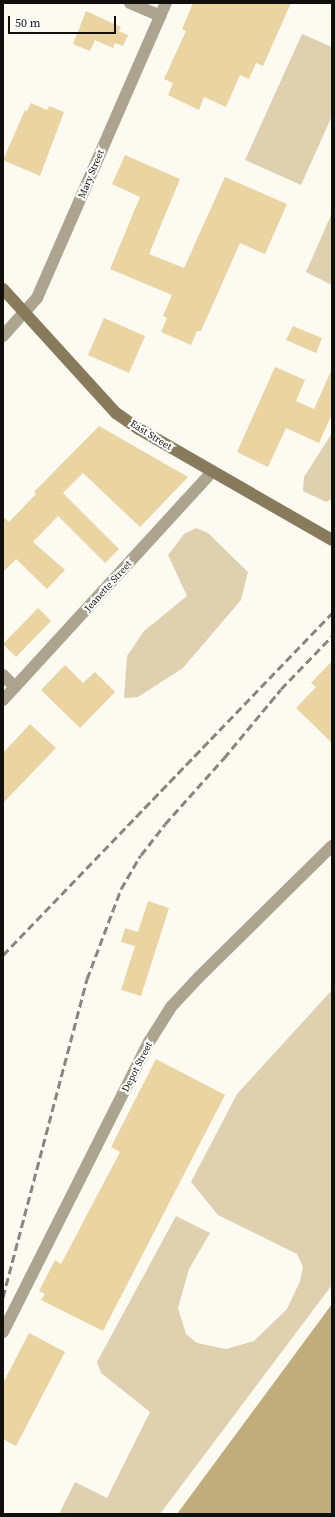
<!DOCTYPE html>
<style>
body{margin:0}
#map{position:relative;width:335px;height:1517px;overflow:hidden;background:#fdfaf2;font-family:"Source Serif 4",serif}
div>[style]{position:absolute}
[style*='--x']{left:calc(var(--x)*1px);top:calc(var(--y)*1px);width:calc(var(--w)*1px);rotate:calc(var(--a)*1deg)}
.green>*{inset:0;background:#dfd1b0}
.water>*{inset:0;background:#c1ac7b}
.building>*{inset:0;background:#e9d4a2}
.minor>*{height:12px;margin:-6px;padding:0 6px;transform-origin:6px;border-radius:6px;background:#ada48f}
.secondary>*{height:12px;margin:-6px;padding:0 6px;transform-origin:6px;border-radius:6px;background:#887b5c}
.rail>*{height:3px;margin-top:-1.5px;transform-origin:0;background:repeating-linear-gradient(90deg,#888680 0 8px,transparent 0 12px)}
span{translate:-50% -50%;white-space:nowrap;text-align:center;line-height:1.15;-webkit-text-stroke:4px #fff;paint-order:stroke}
.street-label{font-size:10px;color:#100f0c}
.frame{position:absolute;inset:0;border:4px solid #100f0c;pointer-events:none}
.scale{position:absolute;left:8px;top:16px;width:108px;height:18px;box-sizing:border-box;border:2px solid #100f0c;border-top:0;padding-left:5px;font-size:12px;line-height:14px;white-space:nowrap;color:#100f0c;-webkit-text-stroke:3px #fff;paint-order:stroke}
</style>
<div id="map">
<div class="green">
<i style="clip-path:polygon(302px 34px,332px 47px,332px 116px,301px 185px,245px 160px)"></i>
<i style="clip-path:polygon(332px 213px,332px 285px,306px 272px)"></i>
<i style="clip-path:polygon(332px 433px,332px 499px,326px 502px,303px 491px,304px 477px)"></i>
<i style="clip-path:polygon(196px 528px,208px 533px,248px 572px,241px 600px,183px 668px,138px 697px,124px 698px,127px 656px,144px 631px,187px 596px,168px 555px,184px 534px)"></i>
<i style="clip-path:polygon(332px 990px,332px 1285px,160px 1514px,59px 1514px,75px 1482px,107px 1498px,150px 1412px,101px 1373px,97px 1362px,176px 1216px,210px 1233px,189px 1269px,178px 1308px,186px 1334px,197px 1343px,226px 1349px,254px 1341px,287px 1309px,300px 1281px,303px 1267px,297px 1254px,218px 1215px,191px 1182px,237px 1094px)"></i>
</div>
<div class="water">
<i style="clip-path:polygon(332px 1304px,332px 1514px,177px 1514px)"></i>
</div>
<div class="building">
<i style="clip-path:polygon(193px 3px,291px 3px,263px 66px,256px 63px,249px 79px,240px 75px,226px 107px,204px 97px,199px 110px,168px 95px,173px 83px,164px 79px,186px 31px,182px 29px)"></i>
<i style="clip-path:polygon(86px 11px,121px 27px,119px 31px,128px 35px,123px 46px,115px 43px,113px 48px,95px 40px,90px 51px,73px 44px)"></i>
<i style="clip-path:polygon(31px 103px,47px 110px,49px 106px,64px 112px,40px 176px,3px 160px,25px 110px,27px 111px)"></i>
<i style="clip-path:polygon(125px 155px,180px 179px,149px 254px,184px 268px,225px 177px,287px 204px,265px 254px,240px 243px,201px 331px,197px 331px,191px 345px,161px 332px,167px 318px,163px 316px,172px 295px,110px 269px,140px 197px,112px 184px)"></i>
<i style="clip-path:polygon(104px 318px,145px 336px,129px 373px,88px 355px)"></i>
<i style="clip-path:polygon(293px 326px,322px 338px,316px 353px,286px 340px)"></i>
<i style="clip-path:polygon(275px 367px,305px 380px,296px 401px,314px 409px,332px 369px,332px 414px,319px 443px,286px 428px,268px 467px,237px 452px)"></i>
<i style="clip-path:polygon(99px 426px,188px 477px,140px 527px,83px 473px,63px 493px,119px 549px,105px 563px,58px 516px,33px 542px,65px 570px,47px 589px,16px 559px,3px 572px,3px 517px,9px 522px,36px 494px,34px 492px)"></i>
<i style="clip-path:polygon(38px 608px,51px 621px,16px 657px,3px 644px)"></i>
<i style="clip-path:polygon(332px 661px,332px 743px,296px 708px,316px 687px,311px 683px)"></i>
<i style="clip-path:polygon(65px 665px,83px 683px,95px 672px,115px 692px,80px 728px,41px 690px)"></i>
<i style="clip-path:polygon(30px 724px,56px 748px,3px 803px,3px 753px)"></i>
<i style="clip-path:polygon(148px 901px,169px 908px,141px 996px,121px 990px,135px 946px,121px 942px,125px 928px,138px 932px)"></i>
<i style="clip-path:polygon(156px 1059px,225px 1095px,103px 1331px,41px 1300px,45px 1294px,39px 1291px,55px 1260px,61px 1264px,120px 1152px,111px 1147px)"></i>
<i style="clip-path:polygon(29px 1333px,65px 1352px,16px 1446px,3px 1439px,3px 1383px)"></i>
</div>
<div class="minor">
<i style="--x:130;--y:3;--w:33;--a:23"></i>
<i style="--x:3;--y:336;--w:51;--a:-48.2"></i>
<i style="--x:37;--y:298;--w:322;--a:-66.4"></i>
<i style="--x:3;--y:675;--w:17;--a:45"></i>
<i style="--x:3;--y:700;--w:309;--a:-47.5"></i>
<i style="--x:3;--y:1332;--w:325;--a:-63.3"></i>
<i style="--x:149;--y:1042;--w:41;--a:-57.8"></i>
<i style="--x:171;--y:1007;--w:41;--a:-47"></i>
<i style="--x:199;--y:977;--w:187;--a:-44.6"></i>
</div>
<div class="secondary">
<i style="--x:3;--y:289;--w:168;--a:47.7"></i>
<i style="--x:116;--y:413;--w:28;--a:35"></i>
<i style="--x:139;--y:429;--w:223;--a:29.9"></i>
</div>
<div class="rail">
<i style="--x:3;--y:955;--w:475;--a:-46.1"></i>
<i style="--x:3;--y:1297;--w:329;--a:-75.2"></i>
<i style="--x:87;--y:979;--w:96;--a:-69.3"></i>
<i style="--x:121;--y:889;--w:39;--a:-60"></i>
<i style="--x:141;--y:855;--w:39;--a:-52"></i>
<i style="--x:165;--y:824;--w:89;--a:-48.2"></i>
<i style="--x:224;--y:758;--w:89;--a:-50.4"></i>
<i style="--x:281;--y:689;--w:74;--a:-46.1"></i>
</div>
<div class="street-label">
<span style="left:91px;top:174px;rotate:-67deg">Mary Street</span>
<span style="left:151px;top:435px;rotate:32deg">East Street</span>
<span style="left:108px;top:586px;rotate:-48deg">Jeanette Street</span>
<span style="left:137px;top:1067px;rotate:-63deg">Depot Street</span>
</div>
<div class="frame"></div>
<div class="scale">50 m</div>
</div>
